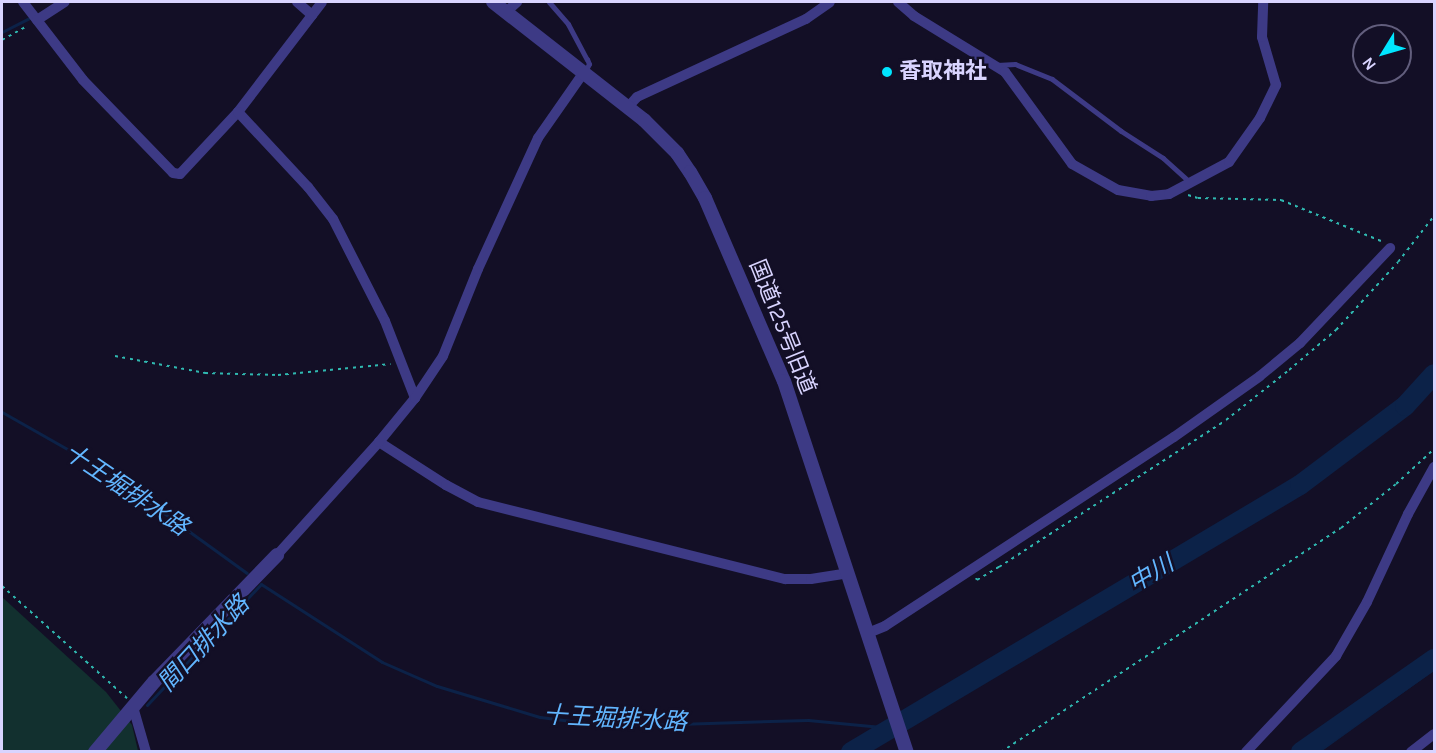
<!DOCTYPE html>
<meta charset="utf-8">
<style>
body{margin:0}
#map{position:relative;width:1436px;height:753px;overflow:hidden;background:#130f26;font-family:Karla,"Noto Sans JP",sans-serif}
div>[style]{position:absolute}
[style*='--x']{left:calc(var(--x)*1px);top:calc(var(--y)*1px);width:calc(var(--w)*1px);rotate:calc(var(--a)*1deg)}
.green>*{inset:0;background:#12302f}
.stream>*{height:3px;margin:-1.5px;padding:0 1.5px;transform-origin:1.5px;border-radius:1.5px;background:#0c2248}
.river>*{height:20px;margin:-10px;padding:0 10px;transform-origin:10px;border-radius:10px;background:#0c2248}
.path>*{height:2px;margin-top:-1px;transform-origin:0;background:repeating-linear-gradient(90deg,#2fb8b0 0 3px,transparent 0 7.5px)}
.service>*{height:5px;margin:-2.5px;padding:0 2.5px;transform-origin:2.5px;border-radius:2.5px;background:#3d3a85}
.minor>*{height:10px;margin:-5px;padding:0 5px;transform-origin:5px;border-radius:5px;background:#3d3a85}
.tertiary>*{height:14px;margin:-7px;padding:0 7px;transform-origin:7px;border-radius:7px;background:#3d3a85}
.dots>*{width:16px;height:16px;translate:-50% -50%;box-sizing:border-box;border:3px solid #130f26;border-radius:50%}
span{translate:-50% -50%;white-space:nowrap;text-align:center;line-height:1.15;-webkit-text-stroke:5px #130f26;paint-order:stroke}
.poi-label{font-size:22px;color:#d9d4ff;font-weight:700}
.left{translate:0 -50%;text-align:left}
.street-label{font-size:22px;color:#d9d4ff}
.water-label{font-size:24px;color:#62b6ff;font-style:italic}
.frame{position:absolute;inset:0;border:3px solid #d9d4ff;pointer-events:none}
.north{position:absolute;left:1352px;top:24px;width:60px;height:60px;box-sizing:border-box;background:#130f26;border:2px solid #625e7d;border-radius:50%;rotate:233deg;font-size:16px;font-weight:700;line-height:24px;text-align:center;color:#d9d4ff}
.north::after{content:'';display:block;margin:auto;width:21px;height:27px;background:#00e5ff;clip-path:polygon(50% 0,100% 100%,50% 72%,0 100%)}
</style>
<div id="map">
<div class="green">
<i style="clip-path:polygon(2px 597px,106px 692px,132px 725px,138px 751px,2px 751px)"></i>
</div>
<div class="stream">
<i style="--x:2;--y:32;--w:30;--a:-27"></i>
<i style="--x:2;--y:412;--w:117;--a:29.6"></i>
<i style="--x:104;--y:470;--w:176;--a:35.8"></i>
<i style="--x:147;--y:705;--w:166;--a:-46.7"></i>
<i style="--x:261;--y:584;--w:144;--a:32.8"></i>
<i style="--x:382;--y:662;--w:60;--a:23.6"></i>
<i style="--x:437;--y:686;--w:108;--a:16.8"></i>
<i style="--x:540;--y:717;--w:47;--a:7.3"></i>
<i style="--x:587;--y:723;--w:59;--a:1.9"></i>
<i style="--x:646;--y:725;--w:162;--a:-1.8"></i>
<i style="--x:808;--y:720;--w:84;--a:5.4"></i>
<i style="--x:1317;--y:752;--w:144;--a:-35.7"></i>
</div>
<div class="river">
<i style="--x:851;--y:752;--w:522;--a:-30.74"></i>
<i style="--x:1300;--y:485;--w:131;--a:-37"></i>
<i style="--x:1405;--y:406;--w:43;--a:-47.8"></i>
<i style="--x:1301;--y:752;--w:162;--a:-35"></i>
</div>
<div class="path">
<i style="--x:2;--y:40;--w:29;--a:-29"></i>
<i style="--x:1188;--y:195;--w:10;--a:17"></i>
<i style="--x:1198;--y:198;--w:83;--a:1.4"></i>
<i style="--x:1281;--y:200;--w:108;--a:22.3"></i>
<i style="--x:115;--y:356;--w:92;--a:10.7"></i>
<i style="--x:205;--y:373;--w:73;--a:1.6"></i>
<i style="--x:278;--y:375;--w:113;--a:-5.6"></i>
<i style="--x:976;--y:578;--w:2;--a:63"></i>
<i style="--x:977;--y:580;--w:26;--a:-31"></i>
<i style="--x:999;--y:567;--w:270;--a:-32.9"></i>
<i style="--x:1226;--y:420;--w:80;--a:-38.4"></i>
<i style="--x:1289;--y:370;--w:62;--a:-40.4"></i>
<i style="--x:1336;--y:330;--w:92;--a:-47.6"></i>
<i style="--x:1398;--y:262;--w:58;--a:-52"></i>
<i style="--x:2;--y:586;--w:168;--a:41.9"></i>
<i style="--x:1001;--y:752;--w:407;--a:-33.4"></i>
<i style="--x:1341;--y:528;--w:70;--a:-38.7"></i>
<i style="--x:1396;--y:484;--w:52;--a:-42.6"></i>
</div>
<div class="service">
<i style="--x:549;--y:2;--w:29;--a:49"></i>
<i style="--x:568;--y:24;--w:40;--a:62"></i>
<i style="--x:587;--y:59;--w:5;--a:68"></i>
<i style="--x:589;--y:64;--w:8;--a:120"></i>
<i style="--x:997;--y:65;--w:18;--a:-3"></i>
<i style="--x:1015;--y:64;--w:40;--a:22"></i>
<i style="--x:1052;--y:79;--w:86;--a:37"></i>
<i style="--x:1121;--y:131;--w:50;--a:32.7"></i>
<i style="--x:1163;--y:158;--w:36;--a:42"></i>
</div>
<div class="minor">
<i style="--x:23;--y:2;--w:98;--a:52.4"></i>
<i style="--x:83;--y:80;--w:129;--a:45.9"></i>
<i style="--x:173;--y:173;--w:7;--a:8"></i>
<i style="--x:180;--y:174;--w:85;--a:-46.9"></i>
<i style="--x:238;--y:112;--w:138;--a:-52.6"></i>
<i style="--x:297;--y:2;--w:20;--a:41"></i>
<i style="--x:898;--y:2;--w:21;--a:41"></i>
<i style="--x:914;--y:16;--w:107;--a:31.6"></i>
<i style="--x:1005;--y:72;--w:114;--a:53.9"></i>
<i style="--x:1072;--y:164;--w:53;--a:29.5"></i>
<i style="--x:1118;--y:190;--w:34;--a:10"></i>
<i style="--x:1151;--y:196;--w:18;--a:-6"></i>
<i style="--x:1169;--y:194;--w:68;--a:-28.1"></i>
<i style="--x:1229;--y:162;--w:54;--a:-54.8"></i>
<i style="--x:1260;--y:118;--w:37;--a:-64"></i>
<i style="--x:1276;--y:85;--w:50;--a:-106.3"></i>
<i style="--x:1262;--y:37;--w:35;--a:-88"></i>
<i style="--x:506;--y:12;--w:15;--a:-42"></i>
<i style="--x:37;--y:20;--w:33;--a:-33"></i>
<i style="--x:628;--y:107;--w:13;--a:-48"></i>
<i style="--x:637;--y:97;--w:186;--a:-24.8"></i>
<i style="--x:806;--y:19;--w:29;--a:-35"></i>
<i style="--x:238;--y:112;--w:103;--a:47"></i>
<i style="--x:308;--y:187;--w:41;--a:52"></i>
<i style="--x:333;--y:219;--w:114;--a:63"></i>
<i style="--x:385;--y:321;--w:83;--a:68.7"></i>
<i style="--x:379;--y:442;--w:80;--a:32.7"></i>
<i style="--x:446;--y:485;--w:36;--a:28"></i>
<i style="--x:478;--y:502;--w:317;--a:14.1"></i>
<i style="--x:785;--y:579;--w:26;--a:0"></i>
<i style="--x:811;--y:579;--w:37;--a:-9"></i>
<i style="--x:277;--y:555;--w:152;--a:-47.9"></i>
<i style="--x:379;--y:442;--w:57;--a:-50.7"></i>
<i style="--x:415;--y:398;--w:50;--a:-56.3"></i>
<i style="--x:443;--y:356;--w:94;--a:-68.1"></i>
<i style="--x:478;--y:269;--w:144;--a:-65.4"></i>
<i style="--x:538;--y:138;--w:80;--a:-55.1"></i>
<i style="--x:868;--y:633;--w:18;--a:-22"></i>
<i style="--x:885;--y:626;--w:345;--a:-33.2"></i>
<i style="--x:1174;--y:437;--w:105;--a:-35.3"></i>
<i style="--x:1260;--y:376;--w:52;--a:-39.5"></i>
<i style="--x:1300;--y:343;--w:131;--a:-46.5"></i>
<i style="--x:133;--y:707;--w:47;--a:73.9"></i>
<i style="--x:1246;--y:752;--w:132;--a:-46.8"></i>
<i style="--x:1336;--y:656;--w:62;--a:-60.1"></i>
<i style="--x:1367;--y:602;--w:97;--a:-65"></i>
<i style="--x:1408;--y:514;--w:54;--a:-61"></i>
<i style="--x:1411;--y:752;--w:29;--a:-38"></i>
</div>
<div class="tertiary">
<i style="--x:493;--y:2;--w:192;--a:38"></i>
<i style="--x:644;--y:120;--w:47;--a:45"></i>
<i style="--x:677;--y:153;--w:23;--a:56"></i>
<i style="--x:690;--y:172;--w:30;--a:60"></i>
<i style="--x:705;--y:198;--w:199;--a:66.7"></i>
<i style="--x:784;--y:381;--w:391;--a:71.7"></i>
<i style="--x:95;--y:752;--w:92;--a:-49.9"></i>
<i style="--x:154;--y:682;--w:177;--a:-45.9"></i>
</div>
<div class="dots">
<i style="left:887px;top:72px;background:#00e5ff"></i>
</div>
<div class="poi-label">
<span class="left" style="left:899px;top:72px">香取神社</span>
</div>
<div class="street-label">
<span style="left:782px;top:327px;rotate:68deg">国道125号旧道</span>
</div>
<div class="water-label">
<span style="left:126px;top:490px;rotate:34deg">十王堀排水路</span>
<span style="left:1151px;top:574px;rotate:-31deg">中川</span>
<span style="left:204px;top:644px;rotate:-47deg">間口排水路</span>
<span style="left:615px;top:719px;rotate:3deg">十王堀排水路</span>
</div>
<div class="frame"></div>
<div class="north">N</div>
</div>
